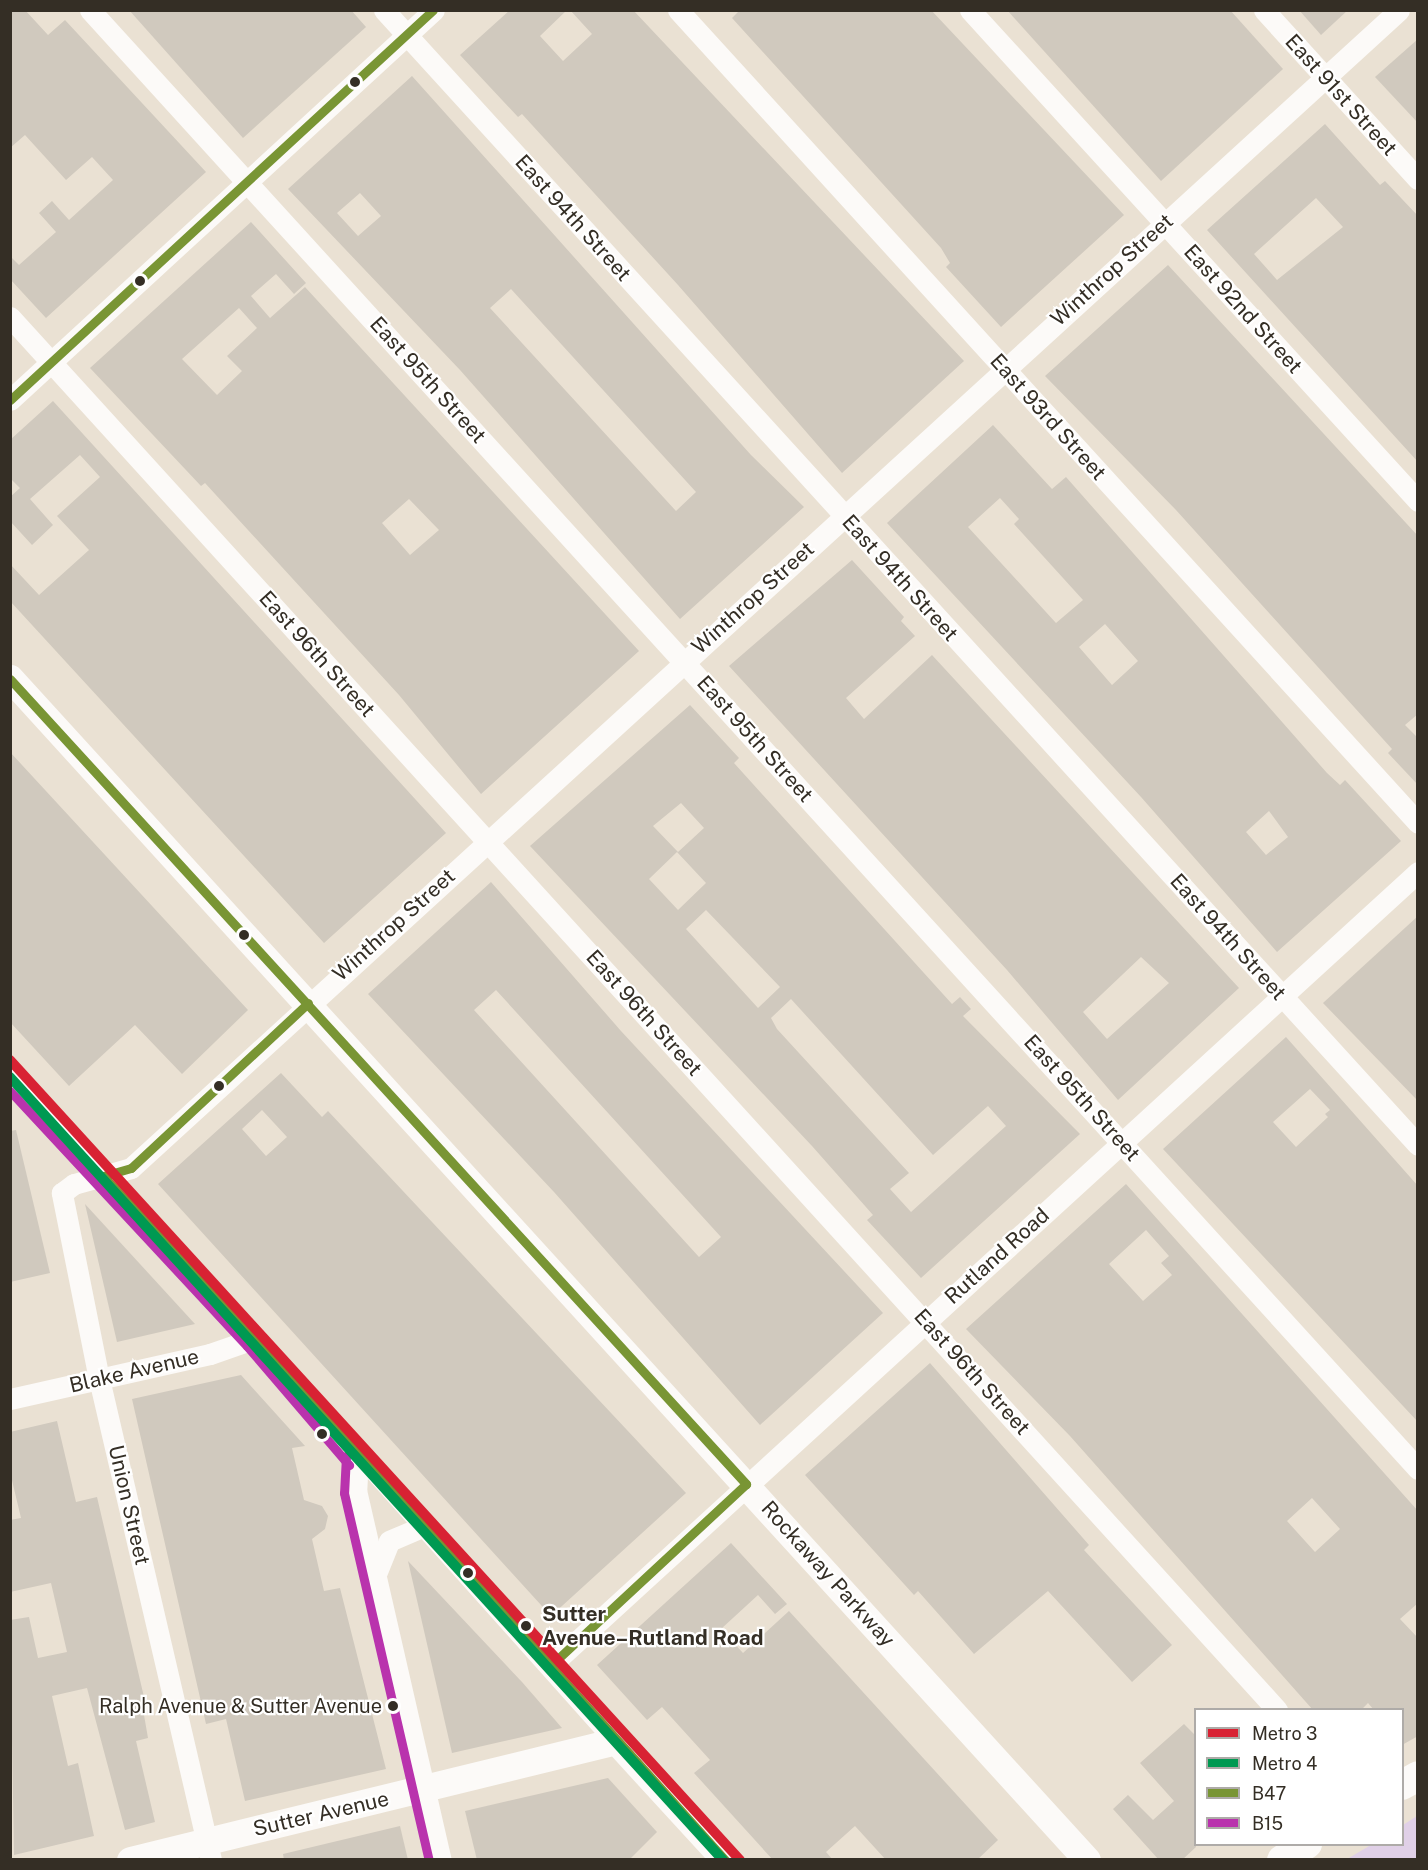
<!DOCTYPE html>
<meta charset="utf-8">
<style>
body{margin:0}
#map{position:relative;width:1428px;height:1870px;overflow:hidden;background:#eae1d3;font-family:"Public Sans",sans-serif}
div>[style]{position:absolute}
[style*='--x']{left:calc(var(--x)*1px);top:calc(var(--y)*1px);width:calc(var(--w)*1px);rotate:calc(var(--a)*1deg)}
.green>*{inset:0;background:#e0d0e7}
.building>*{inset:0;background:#d0c9be}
.minor>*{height:21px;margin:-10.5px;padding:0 10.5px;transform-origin:10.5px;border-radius:10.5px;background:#fcfaf8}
.tertiary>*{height:27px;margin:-13.5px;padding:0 13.5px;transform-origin:13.5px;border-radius:13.5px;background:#fcfaf8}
.secondary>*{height:30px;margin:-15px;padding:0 15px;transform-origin:15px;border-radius:15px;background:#fcfaf8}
.bus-1>*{height:9px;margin:-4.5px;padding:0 4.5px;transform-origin:4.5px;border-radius:4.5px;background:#799534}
.bus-2>*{height:9px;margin:-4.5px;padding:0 4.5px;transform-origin:4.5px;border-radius:4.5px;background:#b933ad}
.metro-1>*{height:10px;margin:-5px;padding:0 5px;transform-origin:5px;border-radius:5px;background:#d82233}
.metro-2>*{height:10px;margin:-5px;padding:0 5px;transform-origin:5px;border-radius:5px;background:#009952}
.dots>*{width:16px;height:16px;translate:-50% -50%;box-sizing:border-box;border:3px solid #fff;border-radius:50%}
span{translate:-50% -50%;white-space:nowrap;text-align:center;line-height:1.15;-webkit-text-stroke:4.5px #fff;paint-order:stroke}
.bus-label{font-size:20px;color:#342e25}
.right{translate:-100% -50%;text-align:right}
.street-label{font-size:21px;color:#342e25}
.stop-label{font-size:21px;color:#342e25;font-weight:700}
.left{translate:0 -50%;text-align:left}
.frame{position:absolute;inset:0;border:12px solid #342e25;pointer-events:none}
.legend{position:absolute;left:1194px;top:1708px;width:210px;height:138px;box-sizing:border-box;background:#fff;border:2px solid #aeaba8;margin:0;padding:8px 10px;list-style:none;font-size:18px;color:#342e25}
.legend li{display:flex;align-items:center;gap:12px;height:30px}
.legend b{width:30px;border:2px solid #aeaba8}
</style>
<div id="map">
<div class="green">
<i style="clip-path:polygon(1417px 1816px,1417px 1859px,1347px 1859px,1371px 1845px,1402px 1844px,1403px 1825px)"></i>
</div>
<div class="building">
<i style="clip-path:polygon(10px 10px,25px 10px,48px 35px,65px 20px,206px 172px,46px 318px,10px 279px,10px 256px,19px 265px,56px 232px,39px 213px,52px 201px,69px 220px,113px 180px,92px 157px,66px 180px,25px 135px,10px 148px)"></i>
<i style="clip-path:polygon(129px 10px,351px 10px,366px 27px,243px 138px)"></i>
<i style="clip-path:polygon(510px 10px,567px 10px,540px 36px,563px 61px,592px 34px,570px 10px,633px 10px,964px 361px,842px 473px,678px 285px,522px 114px,518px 117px,460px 55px)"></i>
<i style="clip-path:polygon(740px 10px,931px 10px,1124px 215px,1001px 327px,946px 267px,950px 263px,941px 248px,732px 18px)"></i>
<i style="clip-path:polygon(1007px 10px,1230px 10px,1283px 69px,1161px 181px)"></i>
<i style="clip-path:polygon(1299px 10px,1348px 10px,1321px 35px)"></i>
<i style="clip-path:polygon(1418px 39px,1418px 123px,1375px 77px)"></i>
<i style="clip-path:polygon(evenodd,412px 76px,751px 455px,804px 507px,680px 619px,460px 370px,288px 189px,412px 76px,360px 193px,381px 216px,358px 236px,337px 213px,360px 193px,412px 76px,511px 289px,696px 492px,676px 511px,490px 308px,511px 289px)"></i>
<i style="clip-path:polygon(evenodd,1325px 124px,1380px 185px,1385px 181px,1418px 216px,1418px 462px,1207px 230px,1325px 124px,1316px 198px,1343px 227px,1277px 280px,1254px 254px,1316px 198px)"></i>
<i style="clip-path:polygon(evenodd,251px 222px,306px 283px,294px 294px,276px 274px,251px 296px,270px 318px,305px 287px,639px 651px,481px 794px,399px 695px,205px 483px,201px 486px,90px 368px,251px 222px,239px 308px,257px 328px,227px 356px,242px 371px,217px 395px,182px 359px,239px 308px,251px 222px,409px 499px,439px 530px,410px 555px,382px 523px,409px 499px)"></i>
<i style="clip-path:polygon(1168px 265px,1418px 536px,1418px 714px,1405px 725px,1418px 738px,1418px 785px,1388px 753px,1392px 749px,1176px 510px,1045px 376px)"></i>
<i style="clip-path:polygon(53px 401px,446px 833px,324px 943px,10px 601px,10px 564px,39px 595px,89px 550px,57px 516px,100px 477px,80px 455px,30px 499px,53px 525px,32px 545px,10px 521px,10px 497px,20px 488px,10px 478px,10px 440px)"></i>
<i style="clip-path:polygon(evenodd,993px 425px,1052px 489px,1066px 477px,1327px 773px,1340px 785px,1345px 780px,1401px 841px,1277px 952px,1141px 797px,887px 523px,993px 425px,1000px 498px,1019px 519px,1014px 524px,1083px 600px,1056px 623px,968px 527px,1000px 498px,993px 425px,1105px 624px,1138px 661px,1112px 685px,1079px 647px,1105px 624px,993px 425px,1269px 811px,1288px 837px,1266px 855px,1246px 832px,1269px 811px)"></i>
<i style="clip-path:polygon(evenodd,852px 560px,904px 617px,901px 621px,915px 636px,846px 698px,864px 719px,932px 655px,1239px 988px,1118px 1100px,1007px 970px,729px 666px,852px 560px,1141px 957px,1169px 983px,1107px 1039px,1083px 1012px,1141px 957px)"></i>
<i style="clip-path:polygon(evenodd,690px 705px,739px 758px,734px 763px,952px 1004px,960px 997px,971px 1009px,963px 1016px,1080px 1134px,921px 1278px,867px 1220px,873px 1215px,812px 1146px,530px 846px,690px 705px,681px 803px,704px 828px,678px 852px,653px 826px,681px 803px,690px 705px,677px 852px,706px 883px,678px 910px,649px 879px,677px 852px,690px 705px,706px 910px,780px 987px,758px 1008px,686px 929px,706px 910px,690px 705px,791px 999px,933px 1155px,988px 1106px,1006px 1126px,911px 1212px,890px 1189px,909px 1173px,777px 1029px,771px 1018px,791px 999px)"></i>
<i style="clip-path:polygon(10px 752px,248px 1010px,182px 1074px,135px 1025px,69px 1086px,10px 1022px)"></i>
<i style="clip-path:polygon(evenodd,491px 882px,621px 1031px,883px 1313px,760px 1425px,554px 1192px,368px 994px,491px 882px,496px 990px,721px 1237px,699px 1257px,474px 1010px,496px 990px)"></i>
<i style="clip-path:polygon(1418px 916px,1418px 1101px,1323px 1003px)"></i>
<i style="clip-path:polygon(evenodd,1286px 1037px,1418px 1186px,1418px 1422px,1163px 1149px,1286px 1037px,1310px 1089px,1330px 1110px,1325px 1114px,1328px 1117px,1296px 1147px,1273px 1122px,1310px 1089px)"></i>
<i style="clip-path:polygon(evenodd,281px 1073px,322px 1117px,328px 1111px,686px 1493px,551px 1616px,158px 1184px,281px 1073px,262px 1110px,287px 1137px,266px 1156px,242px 1129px,262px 1110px)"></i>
<i style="clip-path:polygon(16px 1130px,50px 1273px,10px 1282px,10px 1131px)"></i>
<i style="clip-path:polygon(evenodd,1126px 1184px,1418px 1511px,1418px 1603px,1400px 1619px,1418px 1638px,1418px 1736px,1402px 1745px,1402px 1710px,1374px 1710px,1368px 1703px,1361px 1710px,1313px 1710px,1070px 1436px,966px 1329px,1126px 1184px,1146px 1230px,1169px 1256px,1161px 1263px,1172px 1275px,1143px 1301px,1109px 1264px,1146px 1230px,1126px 1184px,1312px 1498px,1340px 1529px,1315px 1552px,1287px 1521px,1312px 1498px)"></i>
<i style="clip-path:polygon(85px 1204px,195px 1324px,117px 1342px)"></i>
<i style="clip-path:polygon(930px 1363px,1089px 1545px,1084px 1550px,1172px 1645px,1132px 1682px,1048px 1591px,974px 1654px,918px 1591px,914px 1595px,805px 1475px)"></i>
<i style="clip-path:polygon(241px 1375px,305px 1446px,292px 1448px,304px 1500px,322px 1506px,328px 1516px,325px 1529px,312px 1539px,324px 1591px,340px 1588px,386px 1769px,245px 1801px,226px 1719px,206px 1724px,132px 1399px)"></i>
<i style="clip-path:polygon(57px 1421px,76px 1502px,97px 1497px,148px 1714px,144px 1715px,148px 1738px,136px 1741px,155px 1822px,125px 1830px,87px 1688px,52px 1696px,68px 1766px,78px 1763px,94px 1836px,14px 1855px,10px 1620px,29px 1617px,38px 1658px,67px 1652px,51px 1583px,10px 1592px,10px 1520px,21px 1518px,10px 1472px,10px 1432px)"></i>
<i style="clip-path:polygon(731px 1543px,787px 1604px,775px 1614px,758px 1595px,721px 1629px,743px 1653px,789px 1611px,998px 1840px,977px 1860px,886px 1860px,855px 1826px,826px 1852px,833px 1860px,773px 1860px,694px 1773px,710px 1760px,662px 1707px,647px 1720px,597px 1665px)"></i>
<i style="clip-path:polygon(408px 1561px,522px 1682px,562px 1728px,452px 1753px)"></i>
<i style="clip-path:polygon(1184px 1724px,1196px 1736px,1196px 1847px,1182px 1860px,1159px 1860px,1113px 1809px,1128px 1795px,1153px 1820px,1174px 1801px,1140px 1763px)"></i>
<i style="clip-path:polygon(608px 1778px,657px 1832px,629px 1860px,477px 1860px,465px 1811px)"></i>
<i style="clip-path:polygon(400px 1826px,408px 1860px,284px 1860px,283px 1854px)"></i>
</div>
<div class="minor">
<i style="--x:90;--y:10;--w:1973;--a:47.69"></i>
<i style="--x:384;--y:10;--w:1535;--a:47.67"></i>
<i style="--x:678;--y:10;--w:1099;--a:47.69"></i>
<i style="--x:970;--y:10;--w:665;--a:47.62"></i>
<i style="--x:1264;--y:10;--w:229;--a:47.7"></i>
<i style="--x:10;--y:317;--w:1883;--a:47.71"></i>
<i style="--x:10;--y:400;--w:576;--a:-42.61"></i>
<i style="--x:10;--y:1073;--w:362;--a:47.1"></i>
<i style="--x:256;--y:1338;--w:540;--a:48.23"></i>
<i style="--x:10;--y:1399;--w:205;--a:-12.7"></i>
<i style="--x:210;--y:1354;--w:49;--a:-19.2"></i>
<i style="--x:358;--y:1457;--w:33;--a:93"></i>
<i style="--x:356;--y:1490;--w:380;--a:77.1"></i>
<i style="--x:376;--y:1574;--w:35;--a:-68"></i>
<i style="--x:389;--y:1541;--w:36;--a:-23"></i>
<i style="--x:551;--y:1665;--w:1175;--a:-42.45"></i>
<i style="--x:211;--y:1860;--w:494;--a:-103.1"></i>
<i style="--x:99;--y:1379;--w:190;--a:-101.3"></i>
<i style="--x:62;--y:1193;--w:15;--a:-37"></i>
<i style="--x:74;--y:1184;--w:59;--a:-15.7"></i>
<i style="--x:131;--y:1168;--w:1717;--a:-42.4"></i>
</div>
<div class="tertiary">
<i style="--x:10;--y:678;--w:1599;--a:47.66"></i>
<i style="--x:130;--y:1860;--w:500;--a:-13.76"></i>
<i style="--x:616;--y:1741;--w:161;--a:47.5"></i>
</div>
<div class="secondary">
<i style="--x:1402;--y:1785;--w:18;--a:-29"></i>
<i style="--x:1282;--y:1860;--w:30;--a:-33"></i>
</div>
<div class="bus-1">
<i style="--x:10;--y:400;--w:575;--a:-42.68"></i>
<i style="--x:10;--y:679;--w:1091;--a:47.56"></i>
<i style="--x:746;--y:1484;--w:266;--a:137.1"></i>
<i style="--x:308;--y:1003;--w:242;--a:137"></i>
<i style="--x:131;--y:1168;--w:29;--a:164"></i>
<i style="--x:103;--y:1176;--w:223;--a:46.6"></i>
<i style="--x:256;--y:1338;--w:702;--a:48.06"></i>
</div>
<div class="bus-2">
<i style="--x:10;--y:1091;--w:348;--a:47.1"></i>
<i style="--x:247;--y:1346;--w:157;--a:49.4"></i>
<i style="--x:346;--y:1456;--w:37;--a:93"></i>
<i style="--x:344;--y:1493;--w:377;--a:77"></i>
</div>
<div class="metro-1">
<i style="--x:10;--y:1060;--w:1083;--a:47.62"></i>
</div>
<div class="metro-2">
<i style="--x:10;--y:1077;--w:1059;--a:47.68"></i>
</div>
<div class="dots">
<i style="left:355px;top:82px;background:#342e25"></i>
<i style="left:140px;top:281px;background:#342e25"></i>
<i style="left:244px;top:935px;background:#342e25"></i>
<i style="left:219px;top:1086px;background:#342e25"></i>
<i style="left:322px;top:1434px;background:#342e25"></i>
<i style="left:468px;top:1573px;background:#342e25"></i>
<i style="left:526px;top:1626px;background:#342e25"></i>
<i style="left:393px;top:1706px;background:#342e25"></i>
</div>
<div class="bus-label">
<span class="right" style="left:382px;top:1706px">Ralph Avenue &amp; Sutter Avenue</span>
</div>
<div class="street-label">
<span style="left:1341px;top:95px;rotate:48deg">East 91st Street</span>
<span style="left:573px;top:218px;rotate:48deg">East 94th Street</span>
<span style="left:1112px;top:270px;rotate:-42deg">Winthrop Street</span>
<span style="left:1243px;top:309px;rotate:48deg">East 92nd Street</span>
<span style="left:428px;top:380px;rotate:48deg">East 95th Street</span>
<span style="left:1048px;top:417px;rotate:48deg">East 93rd Street</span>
<span style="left:900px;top:578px;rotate:48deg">East 94th Street</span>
<span style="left:753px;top:598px;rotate:-42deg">Winthrop Street</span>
<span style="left:317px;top:654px;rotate:48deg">East 96th Street</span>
<span style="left:755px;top:739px;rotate:48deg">East 95th Street</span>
<span style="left:394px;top:925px;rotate:-42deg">Winthrop Street</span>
<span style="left:1228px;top:937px;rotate:48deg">East 94th Street</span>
<span style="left:644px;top:1013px;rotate:48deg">East 96th Street</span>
<span style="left:1082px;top:1098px;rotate:48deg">East 95th Street</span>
<span style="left:997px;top:1256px;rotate:-42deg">Rutland Road</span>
<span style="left:134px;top:1371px;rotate:-13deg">Blake Avenue</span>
<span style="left:972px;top:1372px;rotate:48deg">East 96th Street</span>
<span style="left:129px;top:1505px;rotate:77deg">Union Street</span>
<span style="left:828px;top:1574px;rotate:48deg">Rockaway Parkway</span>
<span style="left:321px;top:1814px;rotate:-13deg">Sutter Avenue</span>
</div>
<div class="stop-label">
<span class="left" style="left:542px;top:1626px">Sutter<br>Avenue–Rutland Road</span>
</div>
<div class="frame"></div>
<ul class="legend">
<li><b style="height:8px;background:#d82233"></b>Metro 3</li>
<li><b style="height:8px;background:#009952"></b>Metro 4</li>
<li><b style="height:8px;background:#799534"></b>B47</li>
<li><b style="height:8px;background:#b933ad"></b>B15</li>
</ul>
</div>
